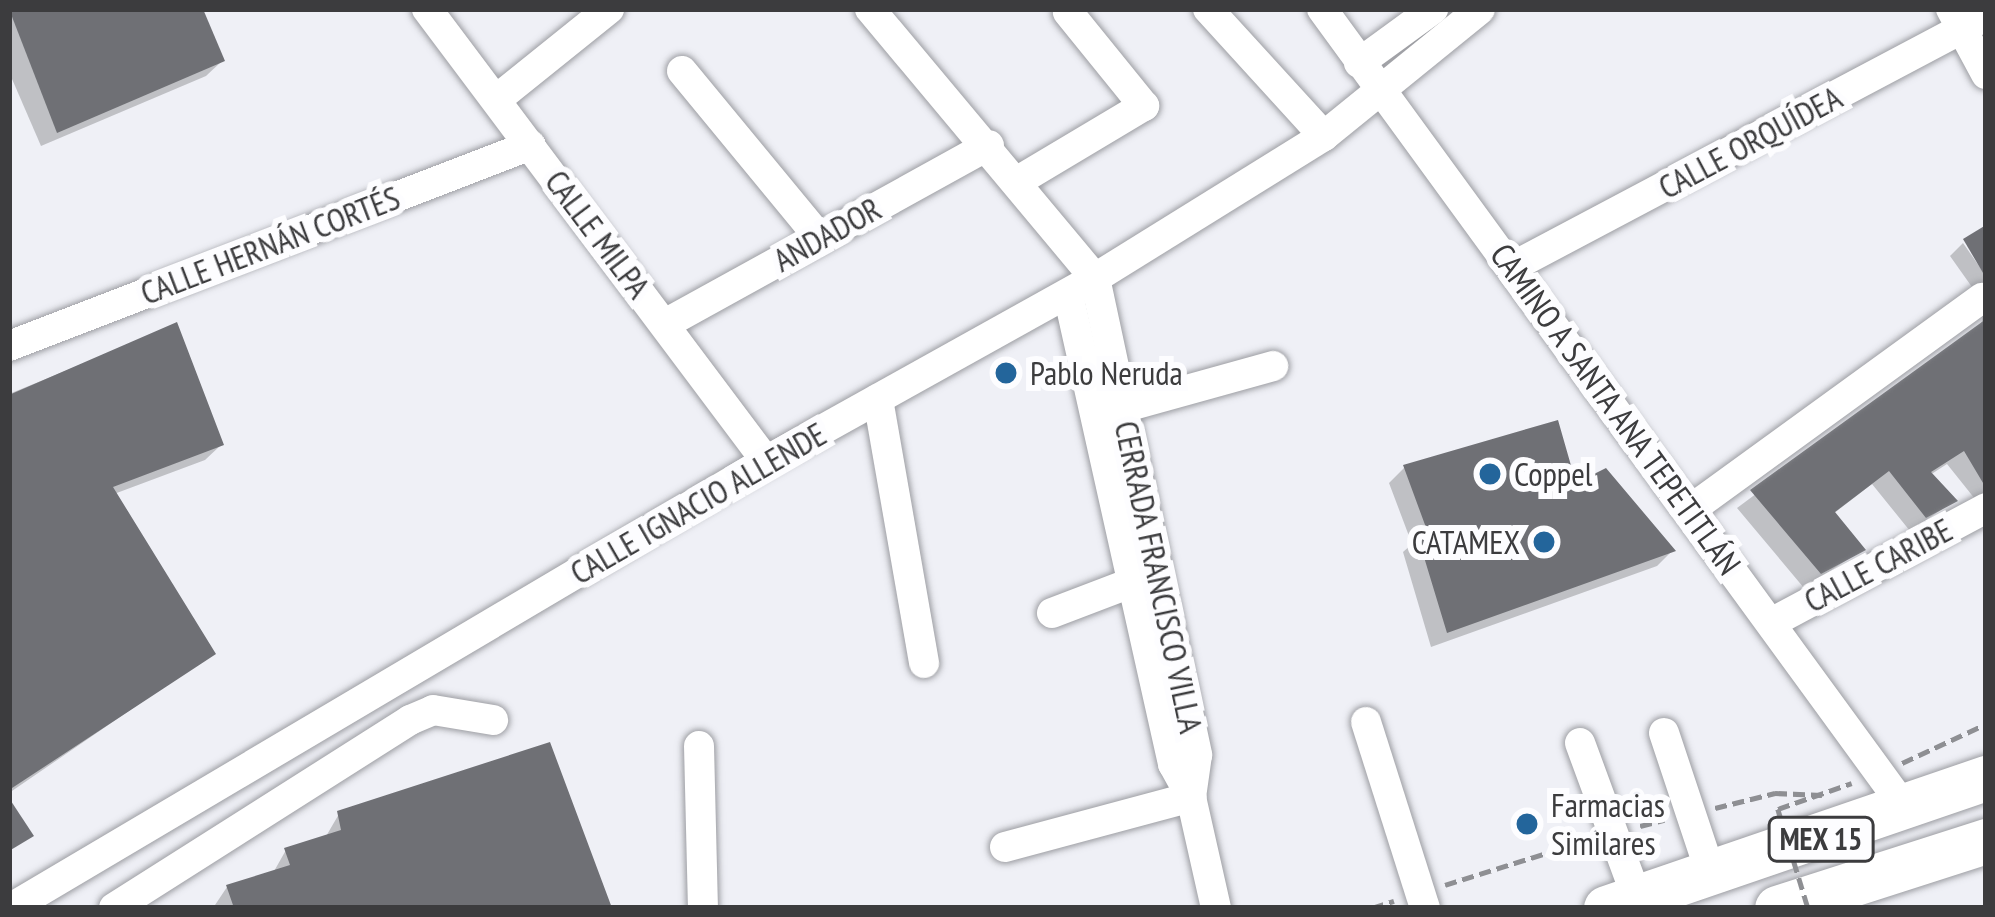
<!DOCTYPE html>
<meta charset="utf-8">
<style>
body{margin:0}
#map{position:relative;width:1995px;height:917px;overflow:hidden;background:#eff0f6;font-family:"PT Sans Narrow",sans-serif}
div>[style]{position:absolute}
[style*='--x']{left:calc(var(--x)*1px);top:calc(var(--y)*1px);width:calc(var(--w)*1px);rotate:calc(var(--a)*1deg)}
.shadow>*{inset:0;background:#0003}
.building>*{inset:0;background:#6f7075}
.path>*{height:4.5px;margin-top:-2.25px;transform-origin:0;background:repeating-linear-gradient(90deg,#8e8f93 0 12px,transparent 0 18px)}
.roads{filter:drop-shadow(0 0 3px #9d9ea3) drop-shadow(0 0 3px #9d9ea3)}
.minor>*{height:30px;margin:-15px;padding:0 15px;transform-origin:15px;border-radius:15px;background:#fff}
.highway>*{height:45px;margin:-22.5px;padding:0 22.5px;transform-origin:22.5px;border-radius:22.5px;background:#fff}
.path-bridge>*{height:4.5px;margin-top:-2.25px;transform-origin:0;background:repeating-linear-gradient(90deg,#8e8f93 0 12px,transparent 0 18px)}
.dots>*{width:33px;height:33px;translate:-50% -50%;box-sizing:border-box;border:6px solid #fdfdff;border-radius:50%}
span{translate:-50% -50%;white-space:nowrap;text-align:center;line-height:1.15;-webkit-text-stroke:12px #fdfdff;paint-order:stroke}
.shield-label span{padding:3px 9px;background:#fdfdff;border:3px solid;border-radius:9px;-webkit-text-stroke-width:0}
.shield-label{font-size:30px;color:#3c3c3e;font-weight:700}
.street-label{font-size:33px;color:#3c3c3e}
.poi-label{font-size:33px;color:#3c3c3e}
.left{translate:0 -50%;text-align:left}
.right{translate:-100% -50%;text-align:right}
.frame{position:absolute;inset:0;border:12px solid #3c3c3e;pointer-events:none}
</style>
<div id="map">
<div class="shadow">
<i style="clip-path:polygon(9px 9px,200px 9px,222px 61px,206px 76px,41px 146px,9px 72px)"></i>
<i style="clip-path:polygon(1963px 243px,1986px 276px,1986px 500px,1979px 504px,1947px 464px,1930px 475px,1954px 501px,1910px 531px,1872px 484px,1833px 514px,1862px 550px,1804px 588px,1737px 508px,1981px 327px,1984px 304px,1950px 256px)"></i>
<i style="clip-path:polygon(175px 326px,221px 445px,205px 460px,114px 494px,212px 654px,9px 793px,9px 394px)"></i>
<i style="clip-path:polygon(1404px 468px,1672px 551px,1657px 566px,1431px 647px,1403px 552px,1412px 544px,1389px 483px)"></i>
<i style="clip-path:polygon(339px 814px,605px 908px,213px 908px,227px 887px,273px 873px,286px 850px,325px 838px)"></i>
</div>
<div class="building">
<i style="clip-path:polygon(9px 9px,203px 9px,225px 61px,57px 133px)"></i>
<i style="clip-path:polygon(1986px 225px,1986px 278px,1963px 239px)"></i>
<i style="clip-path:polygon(1986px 319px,1986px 488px,1964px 451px,1931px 472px,1958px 501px,1926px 518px,1889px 471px,1835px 512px,1866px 550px,1821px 574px,1750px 490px)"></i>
<i style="clip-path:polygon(177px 322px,224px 445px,113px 487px,216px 654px,9px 790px,9px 395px)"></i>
<i style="clip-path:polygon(1558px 420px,1576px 483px,1606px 468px,1676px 551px,1447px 633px,1417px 534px,1428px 533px,1403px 465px)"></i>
<i style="clip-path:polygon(550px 742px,612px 908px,234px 908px,226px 885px,290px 865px,284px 848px,341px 830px,337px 811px)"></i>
<i style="clip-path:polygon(9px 798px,34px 836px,9px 851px)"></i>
</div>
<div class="path">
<i style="--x:1902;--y:763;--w:93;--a:-24.9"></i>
<i style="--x:1715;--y:808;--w:62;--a:-14"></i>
<i style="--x:1775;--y:793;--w:47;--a:2.4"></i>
<i style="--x:1778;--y:809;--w:78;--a:-19.4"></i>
<i style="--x:1640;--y:826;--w:25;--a:-14"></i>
<i style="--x:1445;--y:885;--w:150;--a:-17.5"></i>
<i style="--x:1372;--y:908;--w:23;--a:-18"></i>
</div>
<div class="roads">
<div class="minor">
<i style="--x:427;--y:9;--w:565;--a:53.13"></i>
<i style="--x:870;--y:9;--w:351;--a:50.1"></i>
<i style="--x:1095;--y:278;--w:488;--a:77.9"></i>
<i style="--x:1197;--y:755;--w:42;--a:98.1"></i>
<i style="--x:1208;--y:9;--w:172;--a:47.6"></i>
<i style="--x:1322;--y:9;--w:993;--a:53.89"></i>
<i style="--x:1951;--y:9;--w:74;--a:61.7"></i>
<i style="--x:1359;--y:63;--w:92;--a:-36.1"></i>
<i style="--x:682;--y:71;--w:215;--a:50.5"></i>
<i style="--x:497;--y:99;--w:144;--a:-38.8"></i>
<i style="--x:1018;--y:181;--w:147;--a:-30.8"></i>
<i style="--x:1144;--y:106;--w:121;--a:-129"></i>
<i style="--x:1514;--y:266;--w:534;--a:-27.91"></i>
<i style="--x:1068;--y:294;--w:482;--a:77.4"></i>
<i style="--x:1173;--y:764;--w:38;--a:61"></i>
<i style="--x:1191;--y:797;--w:114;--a:77.3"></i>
<i style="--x:665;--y:324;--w:370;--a:-28.9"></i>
<i style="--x:9;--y:346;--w:559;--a:-21.06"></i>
<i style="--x:878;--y:399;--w:268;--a:80.1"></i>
<i style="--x:1122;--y:408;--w:157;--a:-15.5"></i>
<i style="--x:1690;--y:510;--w:361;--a:-36"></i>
<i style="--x:1052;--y:613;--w:87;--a:-20.9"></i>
<i style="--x:1771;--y:623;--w:244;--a:-28.1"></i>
<i style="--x:1366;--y:722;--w:195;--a:72.4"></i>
<i style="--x:1664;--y:733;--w:149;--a:71.6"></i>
<i style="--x:1580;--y:743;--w:165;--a:69.8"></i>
<i style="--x:699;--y:746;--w:162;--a:88.6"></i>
<i style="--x:1005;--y:847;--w:193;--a:-15"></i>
<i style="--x:11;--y:908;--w:877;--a:-30.63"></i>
<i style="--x:766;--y:461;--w:376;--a:-29.1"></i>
<i style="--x:1095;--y:278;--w:269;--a:-31.8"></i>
<i style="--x:1324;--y:136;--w:201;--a:-39.1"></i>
<i style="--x:114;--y:908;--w:351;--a:-32.4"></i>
<i style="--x:410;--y:720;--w:25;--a:-23"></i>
<i style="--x:433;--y:710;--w:61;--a:9.5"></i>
</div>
<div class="highway">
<i style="--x:1606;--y:908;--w:402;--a:-18.9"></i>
<i style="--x:1777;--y:908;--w:219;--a:-17.8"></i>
</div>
</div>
<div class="path-bridge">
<i style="--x:1778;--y:809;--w:103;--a:73.1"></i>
</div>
<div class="dots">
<i style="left:1006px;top:373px;background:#23659b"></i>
<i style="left:1490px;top:474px;background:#23659b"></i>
<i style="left:1544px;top:542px;background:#23659b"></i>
<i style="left:1527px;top:824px;background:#23659b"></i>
</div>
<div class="shield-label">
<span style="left:1821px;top:839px">MEX 15</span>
</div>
<div class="street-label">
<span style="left:1750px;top:142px;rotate:-28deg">CALLE ORQUÍDEA</span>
<span style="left:598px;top:234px;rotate:53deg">CALLE MILPA</span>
<span style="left:827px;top:234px;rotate:-29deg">ANDADOR</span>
<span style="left:270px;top:245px;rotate:-21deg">CALLE HERNÁN CORTÉS</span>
<span style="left:1616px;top:409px;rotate:54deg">CAMINO A SANTA ANA TEPETITLÁN</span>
<span style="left:698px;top:503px;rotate:-30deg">CALLE IGNACIO ALLENDE</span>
<span style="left:1878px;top:565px;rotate:-28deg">CALLE CARIBE</span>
<span style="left:1159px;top:577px;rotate:78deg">CERRADA FRANCISCO VILLA</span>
</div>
<div class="poi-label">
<span class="left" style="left:1030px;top:373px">Pablo Neruda</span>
<span class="left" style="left:1514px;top:474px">Coppel</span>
<span class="right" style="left:1520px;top:542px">CATAMEX</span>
<span class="left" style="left:1551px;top:824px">Farmacias<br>Similares</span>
</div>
<div class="frame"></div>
</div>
